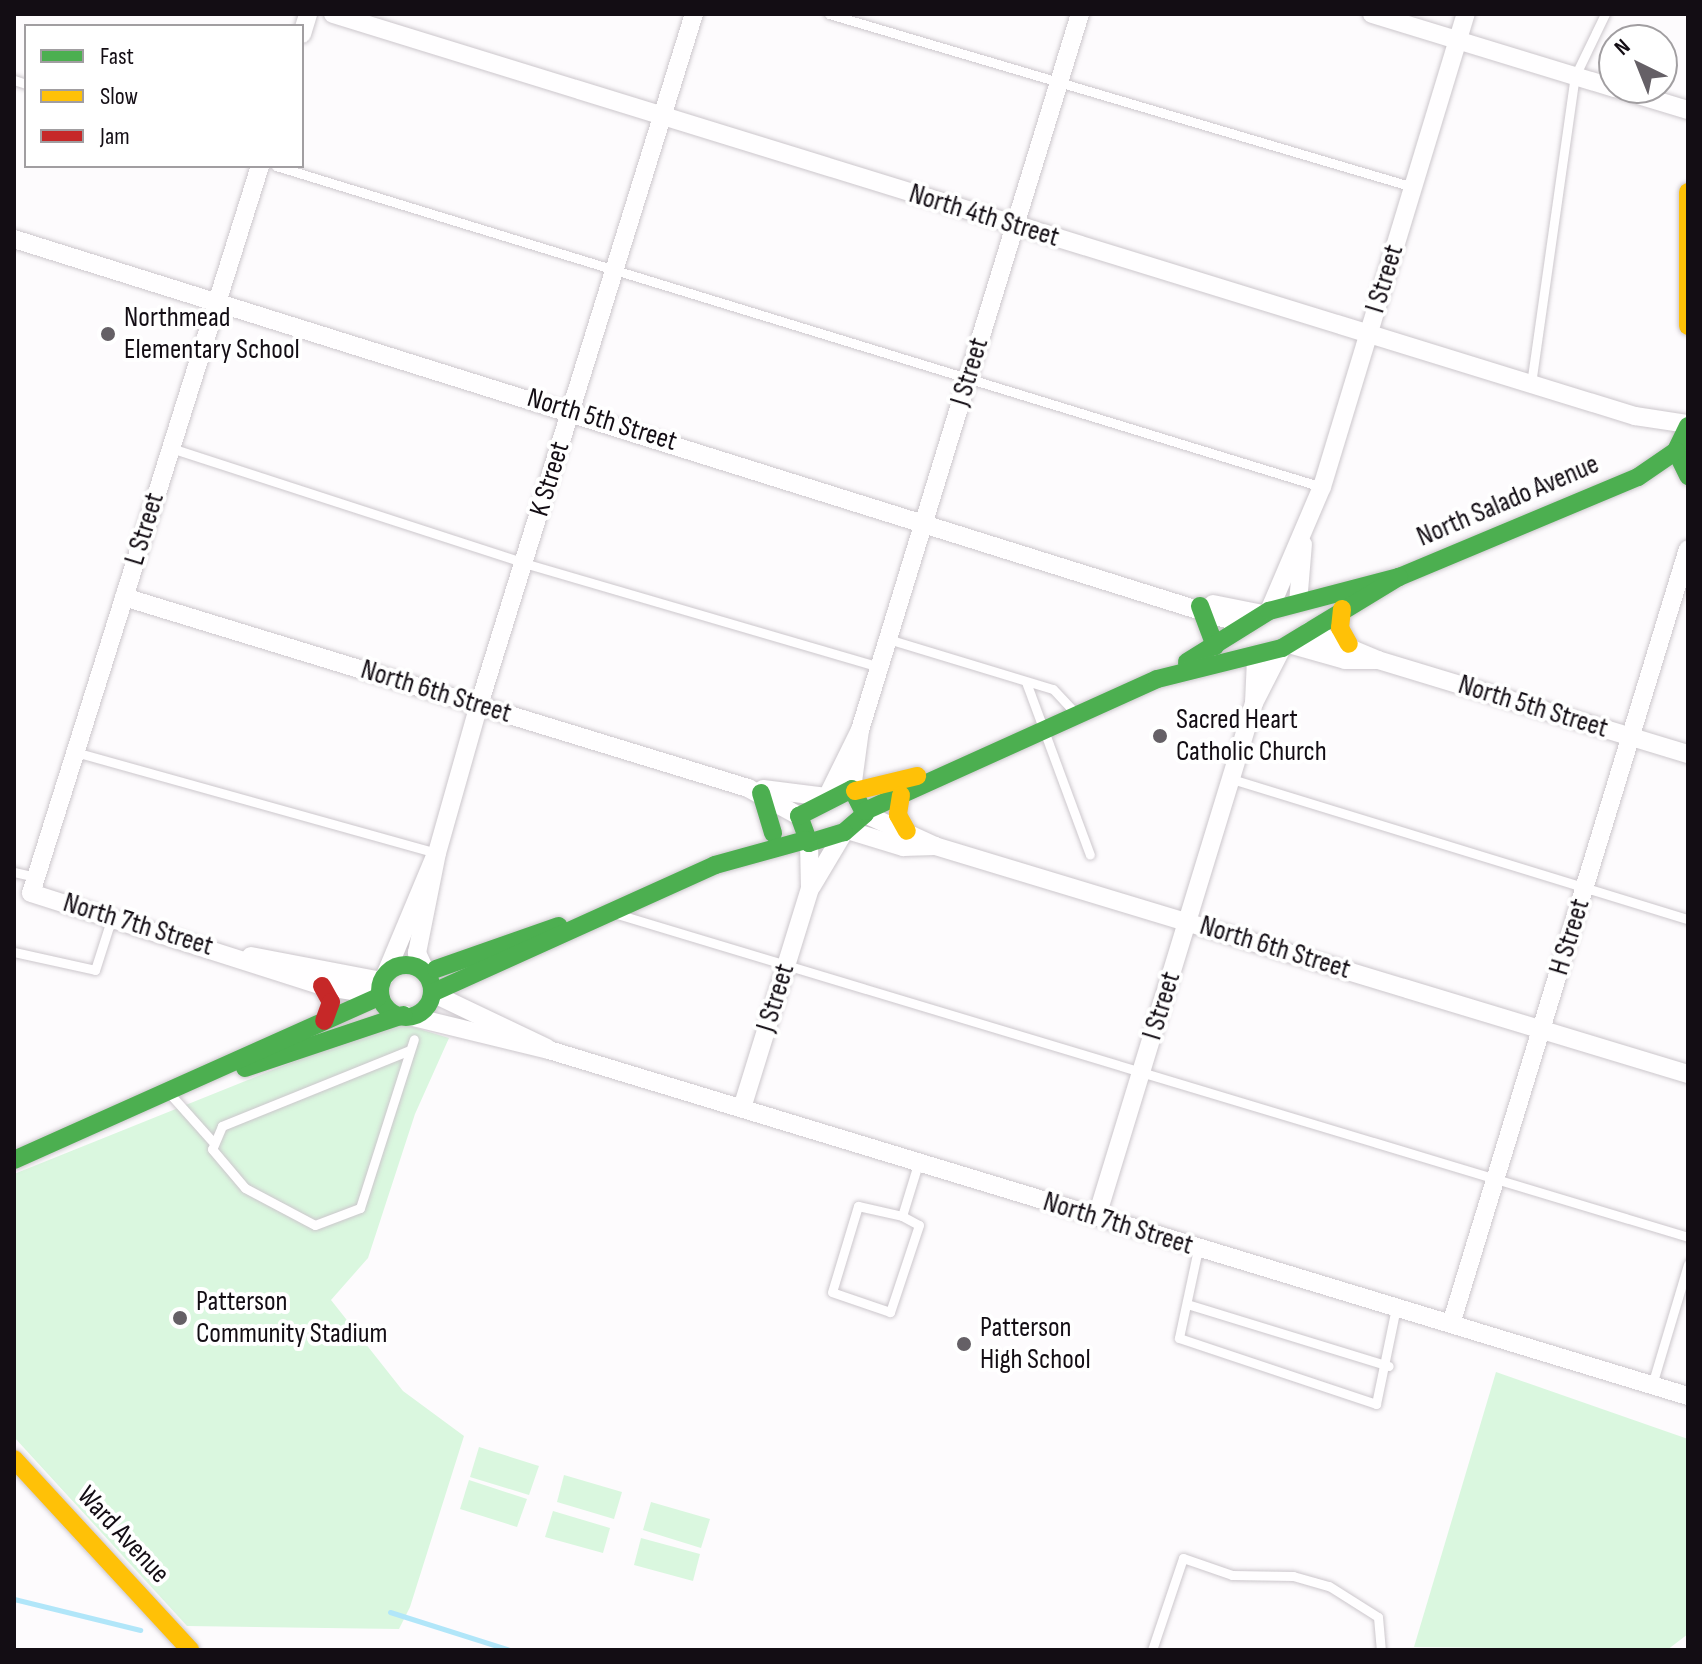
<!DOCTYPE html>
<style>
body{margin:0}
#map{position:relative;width:1702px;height:1664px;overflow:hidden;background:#fdfbfd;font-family:"Sofia Sans Condensed",sans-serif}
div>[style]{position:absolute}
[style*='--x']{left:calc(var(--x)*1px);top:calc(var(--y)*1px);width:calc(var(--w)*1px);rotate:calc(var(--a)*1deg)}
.green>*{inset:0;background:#daf7df}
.stream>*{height:5px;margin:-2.5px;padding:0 2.5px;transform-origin:2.5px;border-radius:2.5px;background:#b1e6f9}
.roads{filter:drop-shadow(0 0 2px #ccc7cc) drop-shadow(0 0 2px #ccc7cc)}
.lane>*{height:9px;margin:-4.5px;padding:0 4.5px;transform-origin:4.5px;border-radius:4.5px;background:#fffeff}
.street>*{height:18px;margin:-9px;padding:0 9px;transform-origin:9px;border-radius:9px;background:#fffeff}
.fast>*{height:18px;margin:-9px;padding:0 9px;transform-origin:9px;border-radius:9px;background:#4caf50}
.fast>.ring{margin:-9px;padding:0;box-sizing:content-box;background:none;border:18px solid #4caf50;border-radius:50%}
.slow>*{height:18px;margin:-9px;padding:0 9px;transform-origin:9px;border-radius:9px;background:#ffc107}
.jam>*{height:18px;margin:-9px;padding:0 9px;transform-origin:9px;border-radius:9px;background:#c62828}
.dots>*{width:22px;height:22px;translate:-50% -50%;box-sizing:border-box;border:4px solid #fff;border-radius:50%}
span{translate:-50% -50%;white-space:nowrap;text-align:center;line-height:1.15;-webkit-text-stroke:8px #fff;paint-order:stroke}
.street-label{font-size:28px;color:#130d14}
.poi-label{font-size:28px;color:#130d14}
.left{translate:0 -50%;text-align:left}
.frame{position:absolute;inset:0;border:16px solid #130d14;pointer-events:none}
.legend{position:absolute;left:24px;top:24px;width:280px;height:144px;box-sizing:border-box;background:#fff;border:2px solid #a19ea1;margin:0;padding:10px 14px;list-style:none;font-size:24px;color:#130d14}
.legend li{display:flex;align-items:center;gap:16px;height:40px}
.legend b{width:40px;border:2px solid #a19ea1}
.north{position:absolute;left:1598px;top:24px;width:80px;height:80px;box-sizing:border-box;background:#fff;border:2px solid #a19ea1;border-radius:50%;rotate:317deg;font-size:22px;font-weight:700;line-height:32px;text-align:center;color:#130d14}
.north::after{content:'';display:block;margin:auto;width:28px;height:36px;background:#656066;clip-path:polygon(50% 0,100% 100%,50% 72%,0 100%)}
</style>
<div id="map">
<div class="green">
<i style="clip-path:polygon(403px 1024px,449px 1038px,415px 1114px,368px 1258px,331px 1300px,403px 1391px,464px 1436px,410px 1607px,399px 1629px,187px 1626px,14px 1437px,14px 1174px,380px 1027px)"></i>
<i style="clip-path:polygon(1496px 1372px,1688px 1439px,1688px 1634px,1667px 1650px,1414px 1647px)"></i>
<i style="clip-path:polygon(479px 1447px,539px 1466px,529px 1495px,470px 1477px)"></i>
<i style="clip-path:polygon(564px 1475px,622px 1492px,614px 1519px,557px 1502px)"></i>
<i style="clip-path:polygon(469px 1480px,527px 1499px,517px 1527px,460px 1509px)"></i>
<i style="clip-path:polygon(651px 1502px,710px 1519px,701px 1548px,643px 1530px)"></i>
<i style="clip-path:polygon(553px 1511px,610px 1528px,603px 1553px,545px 1537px)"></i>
<i style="clip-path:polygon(641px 1538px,700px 1554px,693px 1581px,634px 1565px)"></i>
</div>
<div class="stream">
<i style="--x:14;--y:1599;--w:130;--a:13.8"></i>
<i style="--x:390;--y:1612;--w:126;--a:17.6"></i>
</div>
<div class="roads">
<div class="lane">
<i style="--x:829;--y:14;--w:609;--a:16.5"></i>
<i style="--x:14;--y:80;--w:13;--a:18"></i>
<i style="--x:276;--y:166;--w:1094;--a:17.06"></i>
<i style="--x:1531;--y:384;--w:311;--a:-81.9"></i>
<i style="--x:1575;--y:76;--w:69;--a:-64.2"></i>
<i style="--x:171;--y:448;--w:371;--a:18"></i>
<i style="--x:524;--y:563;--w:370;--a:16.3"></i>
<i style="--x:888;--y:639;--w:172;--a:16.9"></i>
<i style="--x:1053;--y:689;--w:33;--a:47"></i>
<i style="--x:1026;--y:682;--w:184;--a:69.7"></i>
<i style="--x:75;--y:752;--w:376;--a:15.6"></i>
<i style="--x:1232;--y:779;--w:477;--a:17.1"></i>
<i style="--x:14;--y:872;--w:23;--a:13"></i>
<i style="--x:617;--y:914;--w:1119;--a:16.78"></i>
<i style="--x:14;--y:952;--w:83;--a:12.5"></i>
<i style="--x:95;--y:970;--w:56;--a:-72.2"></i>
<i style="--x:410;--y:1050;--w:203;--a:158"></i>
<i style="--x:222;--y:1126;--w:25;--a:113"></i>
<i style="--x:212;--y:1149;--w:51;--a:49.8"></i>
<i style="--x:245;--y:1188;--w:79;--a:27.9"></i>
<i style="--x:315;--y:1225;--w:48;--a:-20.7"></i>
<i style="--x:360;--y:1208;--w:177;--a:-72.3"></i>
<i style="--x:170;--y:1094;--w:64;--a:48.1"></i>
<i style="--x:902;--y:1216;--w:19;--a:28"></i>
<i style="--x:919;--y:1225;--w:92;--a:108.4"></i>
<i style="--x:890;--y:1312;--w:61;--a:-161"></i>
<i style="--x:832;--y:1292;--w:90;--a:-73.2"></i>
<i style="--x:858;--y:1206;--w:45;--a:12.8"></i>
<i style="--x:902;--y:1216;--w:54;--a:-72.9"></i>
<i style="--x:1198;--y:1249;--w:91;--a:102.1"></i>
<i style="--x:1179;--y:1338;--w:208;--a:18.5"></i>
<i style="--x:1376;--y:1404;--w:99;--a:-78.3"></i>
<i style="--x:1187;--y:1304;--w:211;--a:17.1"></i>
<i style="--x:1652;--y:1385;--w:126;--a:-73.4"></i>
<i style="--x:1152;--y:1650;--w:97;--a:-71.4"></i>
<i style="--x:1183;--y:1558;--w:52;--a:19.1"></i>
<i style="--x:1232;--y:1575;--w:61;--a:0.9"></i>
<i style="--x:1293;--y:1576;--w:37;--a:16"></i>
<i style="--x:1329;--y:1586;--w:58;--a:32.3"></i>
<i style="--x:1378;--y:1617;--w:33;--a:85"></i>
</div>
<div class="street">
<i style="--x:333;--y:14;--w:1363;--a:17.16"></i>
<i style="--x:1635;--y:416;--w:54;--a:8.6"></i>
<i style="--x:1372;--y:14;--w:253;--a:17"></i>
<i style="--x:302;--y:34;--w:21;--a:-73"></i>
<i style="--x:1615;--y:88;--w:76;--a:16.8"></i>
<i style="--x:260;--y:166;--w:762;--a:107.48"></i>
<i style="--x:31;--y:893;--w:305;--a:17.7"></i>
<i style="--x:322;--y:986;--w:56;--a:9.3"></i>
<i style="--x:14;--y:239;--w:1291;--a:17.4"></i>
<i style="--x:124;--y:597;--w:653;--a:17.02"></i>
<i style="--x:748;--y:788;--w:58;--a:28.8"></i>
<i style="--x:1298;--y:603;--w:59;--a:-85.2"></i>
<i style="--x:1213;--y:604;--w:51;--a:11.3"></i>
<i style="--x:1269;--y:611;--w:135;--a:-66.9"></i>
<i style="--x:1322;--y:487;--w:494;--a:-73.1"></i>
<i style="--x:1309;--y:631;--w:75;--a:22.8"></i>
<i style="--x:1378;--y:660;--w:324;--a:16.9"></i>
<i style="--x:1289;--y:644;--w:58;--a:15.9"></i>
<i style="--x:1345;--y:660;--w:33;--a:0"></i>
<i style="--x:1255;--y:701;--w:59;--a:-63"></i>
<i style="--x:763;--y:789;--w:64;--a:7.2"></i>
<i style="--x:852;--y:789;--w:60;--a:-82.3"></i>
<i style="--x:827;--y:797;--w:75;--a:-63.8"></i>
<i style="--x:860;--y:730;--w:749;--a:-72.92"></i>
<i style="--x:865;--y:814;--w:77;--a:24.6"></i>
<i style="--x:935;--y:846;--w:787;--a:16.85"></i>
<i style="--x:847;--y:830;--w:59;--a:16.9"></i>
<i style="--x:903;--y:847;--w:32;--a:-2"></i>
<i style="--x:812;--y:886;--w:63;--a:-59.3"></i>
<i style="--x:251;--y:956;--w:132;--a:10.9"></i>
<i style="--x:424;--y:968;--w:17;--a:-115"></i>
<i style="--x:417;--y:953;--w:102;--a:-78.7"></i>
<i style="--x:437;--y:853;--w:154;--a:-74.2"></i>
<i style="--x:479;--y:705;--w:724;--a:-72.72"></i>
<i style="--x:384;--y:978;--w:132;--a:-67.3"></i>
<i style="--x:434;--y:994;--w:125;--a:25.5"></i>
<i style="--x:405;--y:1015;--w:148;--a:13.7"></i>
<i style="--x:549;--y:1050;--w:1190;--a:16.9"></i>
<i style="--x:742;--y:1108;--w:229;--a:-72.8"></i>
<i style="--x:810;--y:889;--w:46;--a:-91.2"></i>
<i style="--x:1097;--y:1216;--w:536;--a:-72.98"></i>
<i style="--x:1254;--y:703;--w:44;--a:-87.4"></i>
<i style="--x:1451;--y:1324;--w:810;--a:-73"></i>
</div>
<div class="fast">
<i style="--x:1688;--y:426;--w:28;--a:116"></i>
<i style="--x:1676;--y:451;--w:28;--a:64"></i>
<i style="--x:1200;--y:606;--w:43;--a:69.4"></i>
<i style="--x:1187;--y:662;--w:97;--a:-31.9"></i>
<i style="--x:1269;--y:611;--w:134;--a:-14.7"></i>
<i style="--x:1399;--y:577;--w:259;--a:-22.7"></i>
<i style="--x:1638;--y:477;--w:46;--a:-34.4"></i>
<i style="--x:852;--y:789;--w:28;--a:63"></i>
<i style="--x:865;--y:814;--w:28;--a:139"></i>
<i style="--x:844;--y:832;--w:37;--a:163"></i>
<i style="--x:809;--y:843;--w:29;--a:-110"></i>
<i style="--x:799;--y:816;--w:59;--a:-27"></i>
<i style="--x:761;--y:793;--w:42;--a:73.3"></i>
<i style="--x:865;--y:811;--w:320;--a:-24.3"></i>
<i style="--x:1157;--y:679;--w:129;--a:-13.9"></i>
<i style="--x:1282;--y:648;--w:137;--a:-31.3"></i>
<i class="ring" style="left:380px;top:965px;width:34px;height:34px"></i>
<i style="--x:436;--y:969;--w:130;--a:-19.3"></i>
<i style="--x:434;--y:992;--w:308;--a:-24.3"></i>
<i style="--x:715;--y:865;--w:94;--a:-15.4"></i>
<i style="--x:245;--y:1068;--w:167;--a:-18.5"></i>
<i style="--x:14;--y:1160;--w:398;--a:-24.1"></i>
</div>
<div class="slow">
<i style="--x:1688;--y:192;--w:134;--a:90"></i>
<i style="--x:1342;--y:609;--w:19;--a:96"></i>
<i style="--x:1340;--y:628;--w:18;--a:61"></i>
<i style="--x:855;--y:791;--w:64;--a:-13.6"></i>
<i style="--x:901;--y:795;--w:20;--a:99"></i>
<i style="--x:898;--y:815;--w:18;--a:61"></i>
<i style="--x:14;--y:1459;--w:260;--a:47.3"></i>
</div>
<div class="jam">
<i style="--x:322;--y:986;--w:18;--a:61"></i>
<i style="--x:331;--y:1002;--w:20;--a:110"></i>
</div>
</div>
<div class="dots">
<i style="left:108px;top:334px;background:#656066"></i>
<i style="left:1160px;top:736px;background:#656066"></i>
<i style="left:180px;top:1318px;background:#656066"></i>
<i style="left:964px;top:1344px;background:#656066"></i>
</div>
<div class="street-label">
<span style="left:984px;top:216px;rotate:17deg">North 4th Street</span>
<span style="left:1385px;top:279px;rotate:-73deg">I Street</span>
<span style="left:970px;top:372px;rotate:-73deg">J Street</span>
<span style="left:602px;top:420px;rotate:17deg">North 5th Street</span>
<span style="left:550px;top:479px;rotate:-73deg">K Street</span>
<span style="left:1508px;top:501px;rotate:-23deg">North Salado Avenue</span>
<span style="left:145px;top:529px;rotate:-73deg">L Street</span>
<span style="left:436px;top:692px;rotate:17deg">North 6th Street</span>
<span style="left:1533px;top:707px;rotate:17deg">North 5th Street</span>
<span style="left:138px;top:925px;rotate:17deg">North 7th Street</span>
<span style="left:1570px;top:937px;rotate:-73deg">H Street</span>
<span style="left:1275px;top:948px;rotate:17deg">North 6th Street</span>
<span style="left:776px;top:998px;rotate:-73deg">J Street</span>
<span style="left:1162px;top:1006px;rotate:-73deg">I Street</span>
<span style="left:1118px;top:1224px;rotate:17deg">North 7th Street</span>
<span style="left:123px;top:1535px;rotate:47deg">Ward Avenue</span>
</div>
<div class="poi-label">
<span class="left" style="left:124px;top:334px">Northmead<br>Elementary School</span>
<span class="left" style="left:1176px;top:736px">Sacred Heart<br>Catholic Church</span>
<span class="left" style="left:196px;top:1318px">Patterson<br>Community Stadium</span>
<span class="left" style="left:980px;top:1344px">Patterson<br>High School</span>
</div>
<div class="frame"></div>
<ul class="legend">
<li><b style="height:10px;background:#4caf50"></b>Fast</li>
<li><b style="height:10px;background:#ffc107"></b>Slow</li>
<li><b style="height:10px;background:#c62828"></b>Jam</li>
</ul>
<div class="north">N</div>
</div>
